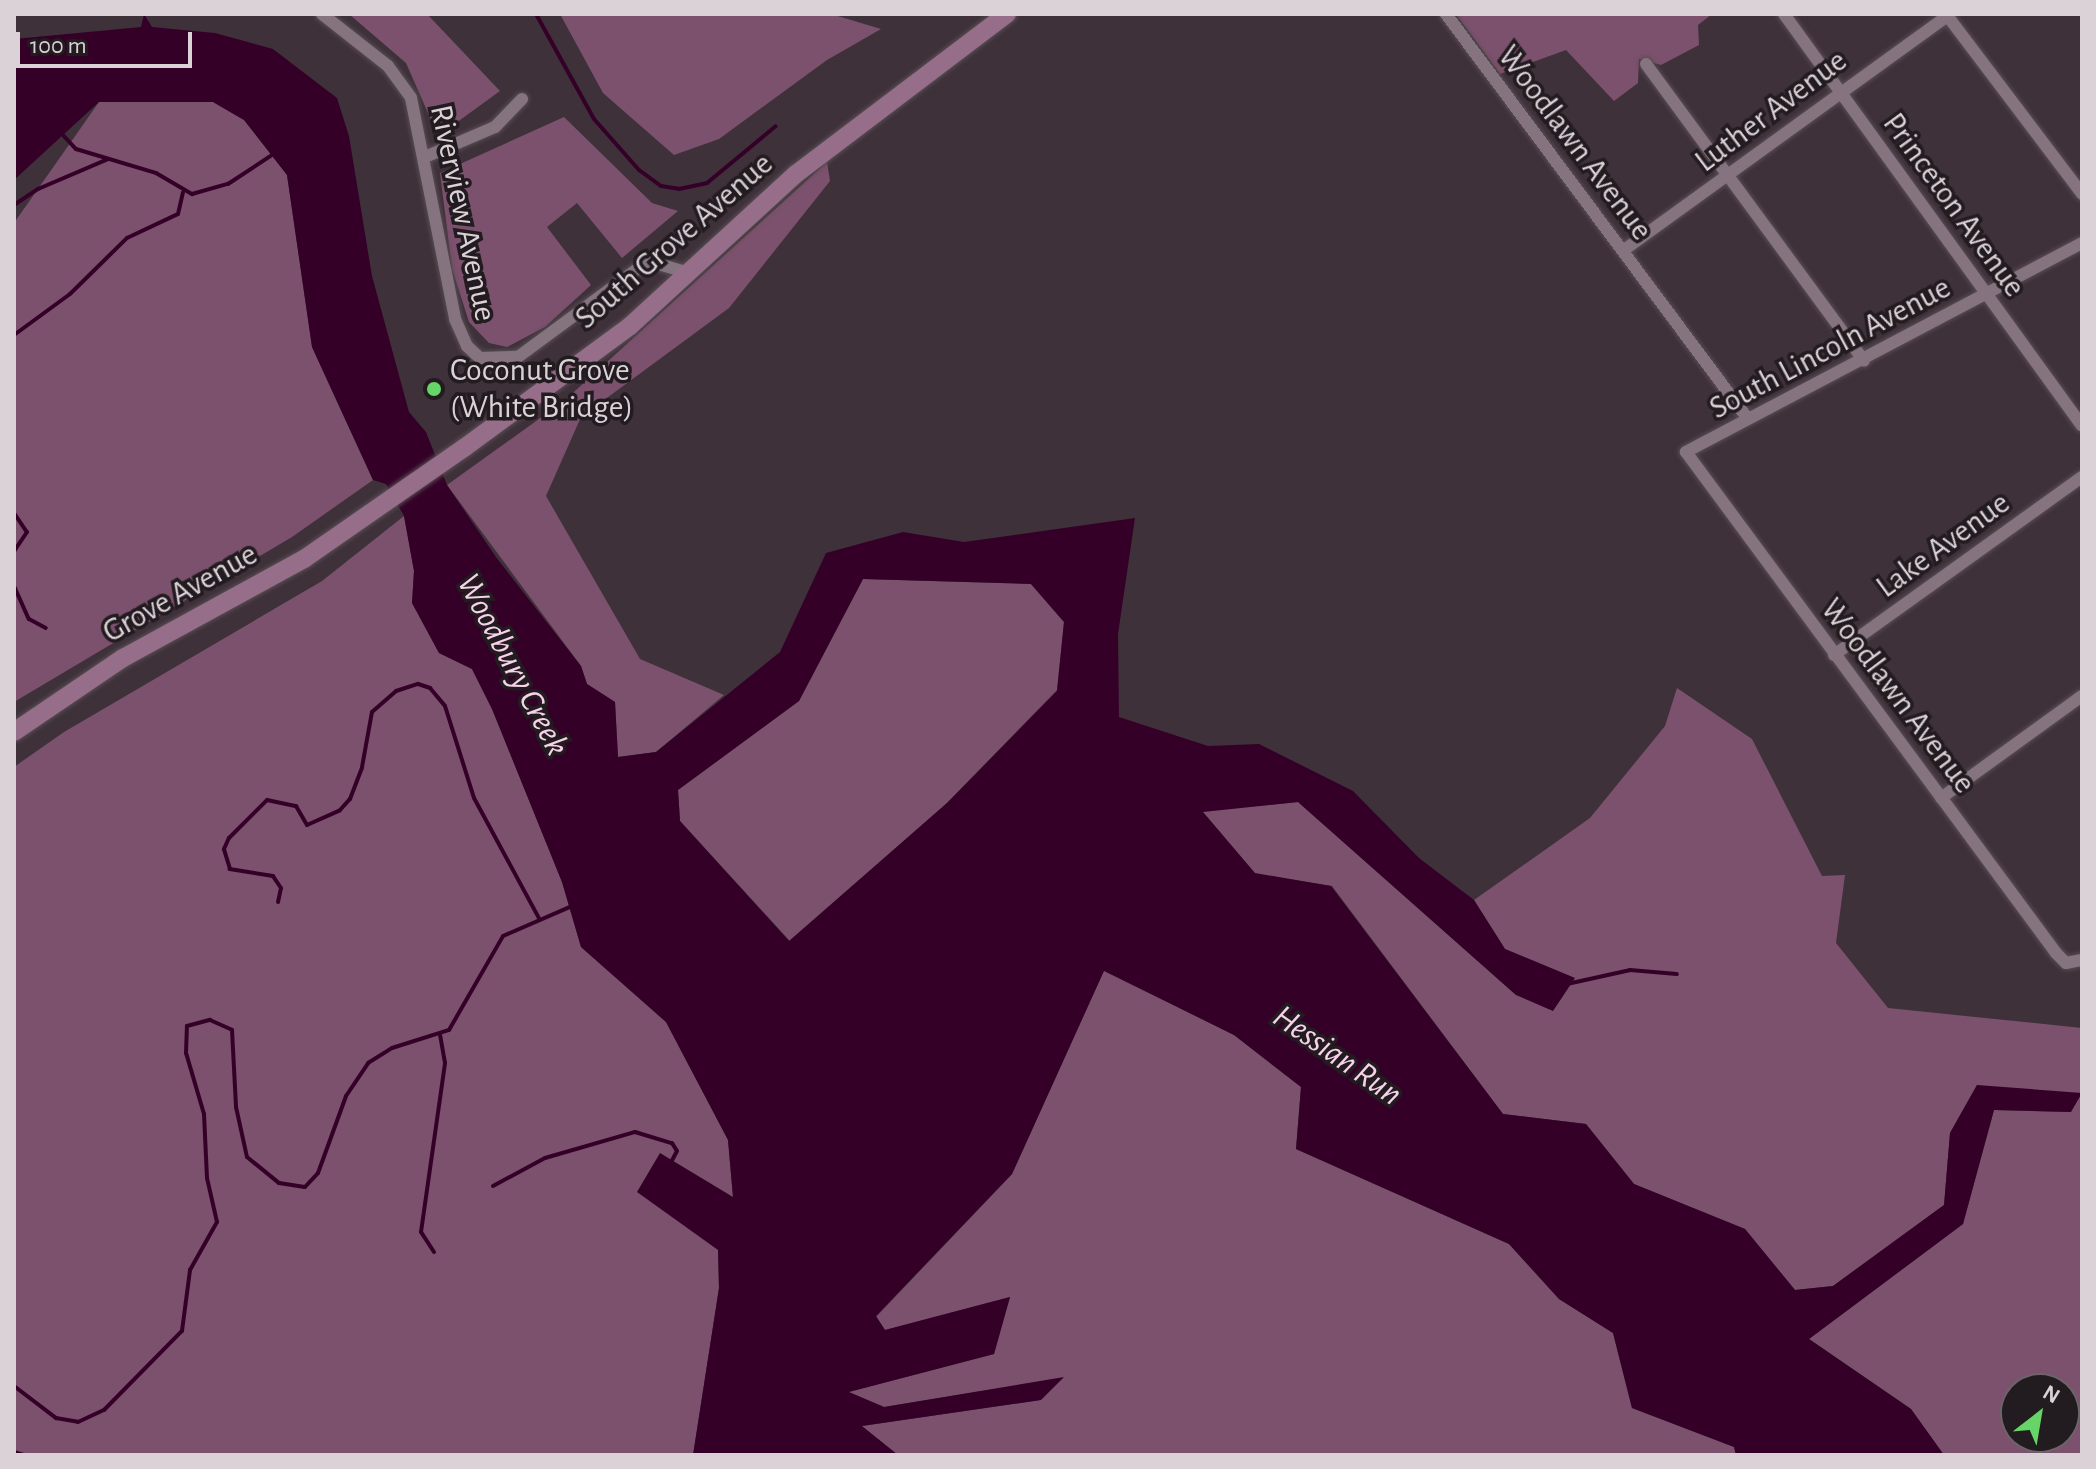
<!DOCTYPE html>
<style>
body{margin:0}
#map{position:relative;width:2096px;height:1469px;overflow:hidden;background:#3f313a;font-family:"Alegreya Sans",sans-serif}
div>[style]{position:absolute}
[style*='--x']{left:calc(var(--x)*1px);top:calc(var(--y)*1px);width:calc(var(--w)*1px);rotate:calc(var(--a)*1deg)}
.green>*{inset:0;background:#7c516d}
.water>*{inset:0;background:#350028}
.stream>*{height:4px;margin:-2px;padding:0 2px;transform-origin:2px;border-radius:2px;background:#350028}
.roads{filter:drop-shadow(0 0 2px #584d54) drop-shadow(0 0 2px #584d54)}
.minor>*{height:12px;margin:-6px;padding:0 6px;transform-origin:6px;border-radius:6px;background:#85747f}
.secondary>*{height:18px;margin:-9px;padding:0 9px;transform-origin:9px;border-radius:9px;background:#966e89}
.dots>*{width:22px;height:22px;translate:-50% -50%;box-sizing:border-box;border:4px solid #221b1f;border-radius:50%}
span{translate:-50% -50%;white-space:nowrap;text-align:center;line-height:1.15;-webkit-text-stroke:7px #221b1f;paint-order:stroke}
.street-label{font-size:32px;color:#dbd2d7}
.poi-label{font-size:32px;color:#dbd2d7}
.left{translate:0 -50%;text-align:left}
.water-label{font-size:34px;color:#f7d2ea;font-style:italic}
.frame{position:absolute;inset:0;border:16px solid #dbd2d7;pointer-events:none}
.north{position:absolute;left:2000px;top:1373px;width:80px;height:80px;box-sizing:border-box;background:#221b1f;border:2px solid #6c6469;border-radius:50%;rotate:31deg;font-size:22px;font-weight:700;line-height:32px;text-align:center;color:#dbd2d7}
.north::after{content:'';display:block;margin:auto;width:28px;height:36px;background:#66d466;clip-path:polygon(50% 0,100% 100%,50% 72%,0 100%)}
.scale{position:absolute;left:16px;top:32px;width:176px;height:36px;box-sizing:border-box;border:4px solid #dbd2d7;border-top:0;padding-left:10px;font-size:24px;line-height:28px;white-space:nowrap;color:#dbd2d7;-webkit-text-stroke:6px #221b1f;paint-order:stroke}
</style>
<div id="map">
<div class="green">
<i style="clip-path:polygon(349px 14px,427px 14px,500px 91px,438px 136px,406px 63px)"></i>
<i style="clip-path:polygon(560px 14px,831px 14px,881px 29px,827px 60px,719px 139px,674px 155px,603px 93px)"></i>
<i style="clip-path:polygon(1456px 14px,1712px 14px,1698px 25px,1699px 45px,1661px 65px,1639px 59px,1638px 83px,1614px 101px,1566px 50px,1500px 74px)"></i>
<i style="clip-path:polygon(99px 102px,213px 102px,244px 120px,287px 175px,312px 347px,373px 480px,292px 537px,14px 702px,14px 223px)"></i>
<i style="clip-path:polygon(564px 117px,652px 203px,678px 211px,622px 258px,577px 203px,547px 227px,591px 285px,545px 327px,507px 347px,489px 343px,469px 322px,452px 269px,440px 173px)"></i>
<i style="clip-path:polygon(827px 162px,830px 181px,729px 308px,581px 417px,546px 496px,640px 659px,724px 695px,656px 752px,618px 757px,615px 702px,587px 684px,581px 666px,447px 485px,564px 401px)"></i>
<i style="clip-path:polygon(404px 516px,414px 571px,412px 603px,439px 653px,472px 669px,492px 709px,562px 882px,581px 947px,666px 1022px,728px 1140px,733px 1198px,718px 1249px,719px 1288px,693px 1455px,14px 1455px,14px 767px,64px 732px,322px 581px)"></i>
<i style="clip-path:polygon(863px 579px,1031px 584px,1064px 622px,1057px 690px,947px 803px,790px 941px,680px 821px,678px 790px,799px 701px)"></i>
<i style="clip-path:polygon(evenodd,1677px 688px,1752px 739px,1822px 876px,1845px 875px,1836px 943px,1888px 1008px,2082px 1028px,2082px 1455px,1944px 1455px,1911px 1409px,1809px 1339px,1963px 1224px,1994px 1110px,2070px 1112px,1977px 1085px,1950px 1133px,1944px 1205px,1833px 1286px,1795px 1290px,1745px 1229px,1634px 1184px,1586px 1124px,1503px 1114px,1332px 886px,1255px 874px,1202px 811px,1298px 802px,1516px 995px,1574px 978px,1505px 949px,1474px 900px,1590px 818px,1665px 726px,1677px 688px,2016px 1389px,2064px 1389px,2064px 1437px,2016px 1437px,2016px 1389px)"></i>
<i style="clip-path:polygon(1104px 970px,1234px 1035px,1301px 1087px,1296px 1149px,1509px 1244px,1559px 1299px,1613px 1333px,1632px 1408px,1734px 1447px,1736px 1455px,898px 1455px,861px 1426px,1040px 1400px,1063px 1378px,884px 1407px,848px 1392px,994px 1354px,1010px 1297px,885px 1330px,876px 1317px,1012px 1174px)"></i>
</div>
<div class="water">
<i style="clip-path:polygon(evenodd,144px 14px,152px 27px,215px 33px,273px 49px,337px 98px,349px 136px,372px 276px,409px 412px,426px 432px,447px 485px,496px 557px,581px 666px,587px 684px,615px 702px,618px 757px,656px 752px,780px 652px,826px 553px,903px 532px,964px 542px,1135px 518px,1118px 634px,1119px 717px,1208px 746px,1259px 744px,1353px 791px,1419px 858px,1474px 900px,1505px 949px,1575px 978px,1553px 1011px,1516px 995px,1298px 802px,1203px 812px,1255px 873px,1331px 886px,1503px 1114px,1586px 1124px,1634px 1184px,1745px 1229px,1795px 1290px,1833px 1286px,1944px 1205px,1950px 1133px,1977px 1085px,2082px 1093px,2071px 1112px,1994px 1110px,1963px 1224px,1809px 1339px,1911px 1409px,1944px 1455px,1736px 1455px,1734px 1447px,1632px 1408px,1613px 1333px,1559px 1299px,1509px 1244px,1296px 1149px,1301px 1087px,1234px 1035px,1104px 971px,1012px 1174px,876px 1316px,885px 1330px,1010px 1297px,994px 1354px,849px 1392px,884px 1407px,1064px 1377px,1041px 1400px,862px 1426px,898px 1455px,693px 1455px,719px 1288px,718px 1250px,637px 1192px,660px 1153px,733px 1197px,728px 1140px,666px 1022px,581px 947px,562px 882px,492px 709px,472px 669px,439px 653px,412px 603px,414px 571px,404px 516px,386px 484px,373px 480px,312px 347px,287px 175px,244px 120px,213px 102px,99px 102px,14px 180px,14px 39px,141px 27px,144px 14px,863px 579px,1031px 584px,1064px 622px,1057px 691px,947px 803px,789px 941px,680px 821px,678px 790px,799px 701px,863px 579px)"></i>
</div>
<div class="stream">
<i style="--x:536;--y:14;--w:120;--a:61.1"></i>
<i style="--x:594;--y:119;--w:68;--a:48.6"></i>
<i style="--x:639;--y:170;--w:27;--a:36"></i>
<i style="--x:661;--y:186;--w:18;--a:9"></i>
<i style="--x:679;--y:189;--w:29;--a:-12"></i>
<i style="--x:707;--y:183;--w:89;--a:-39.6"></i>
<i style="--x:61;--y:133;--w:22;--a:47"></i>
<i style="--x:76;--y:149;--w:84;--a:16.7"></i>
<i style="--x:156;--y:173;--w:42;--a:30.3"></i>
<i style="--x:192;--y:194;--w:37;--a:-16"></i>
<i style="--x:228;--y:184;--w:56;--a:-33.4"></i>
<i style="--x:14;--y:205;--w:29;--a:-34"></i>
<i style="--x:38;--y:189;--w:76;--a:-23.2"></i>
<i style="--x:14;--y:335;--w:69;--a:-36.2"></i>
<i style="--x:70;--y:294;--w:80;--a:-44.5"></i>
<i style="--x:127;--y:238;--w:56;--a:-25.2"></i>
<i style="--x:178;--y:214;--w:22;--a:-77"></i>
<i style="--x:14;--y:513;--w:23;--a:56"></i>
<i style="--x:27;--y:532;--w:23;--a:124"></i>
<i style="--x:14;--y:586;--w:36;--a:66"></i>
<i style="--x:29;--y:619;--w:19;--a:28"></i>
<i style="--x:278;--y:902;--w:14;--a:-78"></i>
<i style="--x:281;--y:888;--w:14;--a:-124"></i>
<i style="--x:273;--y:876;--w:44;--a:-170.8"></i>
<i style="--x:230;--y:869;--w:21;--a:-107"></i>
<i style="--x:224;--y:849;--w:12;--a:-66"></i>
<i style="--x:229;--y:838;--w:54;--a:-45"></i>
<i style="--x:267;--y:800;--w:30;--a:12"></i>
<i style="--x:296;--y:806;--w:22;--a:60"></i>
<i style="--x:307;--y:825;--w:36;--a:-24"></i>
<i style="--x:340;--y:810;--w:15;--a:-48"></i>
<i style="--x:350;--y:799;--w:34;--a:-69"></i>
<i style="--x:362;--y:767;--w:56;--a:-79.7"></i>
<i style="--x:372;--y:712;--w:32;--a:-41"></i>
<i style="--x:396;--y:691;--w:23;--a:-18"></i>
<i style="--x:418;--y:684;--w:13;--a:18"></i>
<i style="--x:430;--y:688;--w:23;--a:50"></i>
<i style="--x:445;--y:706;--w:96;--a:72.5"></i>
<i style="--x:474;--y:798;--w:136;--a:61.6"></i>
<i style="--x:1567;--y:984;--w:65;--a:-12.5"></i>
<i style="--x:1630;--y:970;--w:47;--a:4.9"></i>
<i style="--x:493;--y:1186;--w:59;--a:-28.3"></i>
<i style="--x:545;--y:1158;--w:94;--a:-16.1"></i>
<i style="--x:635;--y:1132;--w:39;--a:17"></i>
<i style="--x:672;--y:1143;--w:9;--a:58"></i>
<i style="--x:677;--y:1151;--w:15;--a:118"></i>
<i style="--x:434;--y:1252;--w:24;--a:-123"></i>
<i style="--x:421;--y:1232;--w:171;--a:-81.9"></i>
<i style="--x:445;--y:1063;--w:28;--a:-100"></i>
<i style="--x:14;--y:1386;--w:53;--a:37.3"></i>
<i style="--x:56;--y:1418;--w:22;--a:10"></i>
<i style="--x:78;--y:1422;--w:29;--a:-25"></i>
<i style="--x:104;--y:1410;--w:111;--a:-45.4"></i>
<i style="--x:182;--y:1331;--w:62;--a:-82.5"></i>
<i style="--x:190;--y:1270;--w:55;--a:-60.6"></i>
<i style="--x:217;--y:1222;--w:45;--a:-102.8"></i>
<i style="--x:207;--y:1178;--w:64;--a:-92.7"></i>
<i style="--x:204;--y:1114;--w:64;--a:-106.4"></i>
<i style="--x:186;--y:1053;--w:27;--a:-88"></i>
<i style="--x:187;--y:1026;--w:24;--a:-15"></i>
<i style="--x:210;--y:1020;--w:24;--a:24"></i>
<i style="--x:232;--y:1030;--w:77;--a:87"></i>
<i style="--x:236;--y:1107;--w:51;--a:77.6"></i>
<i style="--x:247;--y:1157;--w:41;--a:39.1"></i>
<i style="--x:279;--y:1183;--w:26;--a:9"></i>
<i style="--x:305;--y:1187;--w:19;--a:-47"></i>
<i style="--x:318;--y:1173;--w:82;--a:-70"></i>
<i style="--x:346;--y:1096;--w:40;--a:-56"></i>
<i style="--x:368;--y:1063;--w:28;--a:-32"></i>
<i style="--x:392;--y:1048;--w:60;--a:-17.5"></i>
<i style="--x:449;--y:1030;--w:108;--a:-60.1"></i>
<i style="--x:503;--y:936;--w:75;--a:-23.5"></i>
<i style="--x:14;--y:1452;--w:10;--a:17"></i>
</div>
<div class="roads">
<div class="minor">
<i style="--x:322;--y:14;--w:84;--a:38.2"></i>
<i style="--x:388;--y:66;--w:39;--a:54"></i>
<i style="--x:411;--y:98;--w:225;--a:78.7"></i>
<i style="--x:455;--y:319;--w:30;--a:66"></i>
<i style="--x:467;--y:346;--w:18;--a:43"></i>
<i style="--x:480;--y:358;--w:38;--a:-2"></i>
<i style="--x:518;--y:357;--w:162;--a:-36.4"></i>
<i style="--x:648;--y:261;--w:43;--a:16.3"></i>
<i style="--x:1446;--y:14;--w:505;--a:53.29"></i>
<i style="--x:1784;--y:14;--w:508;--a:54.12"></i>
<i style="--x:1946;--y:14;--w:226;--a:52.9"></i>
<i style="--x:1646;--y:64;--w:368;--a:53.7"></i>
<i style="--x:425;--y:157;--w:76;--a:-23.2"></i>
<i style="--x:495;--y:127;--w:39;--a:-46"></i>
<i style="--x:2082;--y:243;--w:448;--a:152.2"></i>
<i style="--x:1686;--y:452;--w:623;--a:53.55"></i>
<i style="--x:2056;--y:953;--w:14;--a:45"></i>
<i style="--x:2066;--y:963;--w:16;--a:-11"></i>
<i style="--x:1624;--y:250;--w:402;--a:-35.9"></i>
<i style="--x:1834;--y:655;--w:305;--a:-35.7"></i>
<i style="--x:1941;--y:798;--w:174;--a:-35.9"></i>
</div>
<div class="secondary">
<i style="--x:14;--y:732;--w:132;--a:-34.2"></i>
<i style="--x:123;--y:658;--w:206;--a:-28.7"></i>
<i style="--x:304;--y:559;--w:195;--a:-34.8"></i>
<i style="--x:464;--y:448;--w:206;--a:-36.3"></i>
<i style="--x:630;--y:326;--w:225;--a:-42.5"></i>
<i style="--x:796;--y:174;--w:265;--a:-37.2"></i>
</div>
</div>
<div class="dots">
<i style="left:434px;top:389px;background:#66d466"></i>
</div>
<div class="street-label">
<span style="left:1771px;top:111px;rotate:-37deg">Luther Avenue</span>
<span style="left:1575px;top:143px;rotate:53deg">Woodlawn Avenue</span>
<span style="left:1954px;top:205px;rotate:54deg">Princeton Avenue</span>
<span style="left:463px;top:213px;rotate:78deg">Riverview Avenue</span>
<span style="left:674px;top:241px;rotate:-41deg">South Grove Avenue</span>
<span style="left:1830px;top:348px;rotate:-28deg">South Lincoln Avenue</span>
<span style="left:1943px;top:545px;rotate:-36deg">Lake Avenue</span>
<span style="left:180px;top:593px;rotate:-29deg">Grove Avenue</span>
<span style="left:1898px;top:696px;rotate:53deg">Woodlawn Avenue</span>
</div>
<div class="poi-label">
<span class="left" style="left:450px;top:389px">Coconut Grove<br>(White Bridge)</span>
</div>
<div class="water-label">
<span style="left:512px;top:665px;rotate:62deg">Woodbury Creek</span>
<span style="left:1337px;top:1056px;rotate:35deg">Hessian Run</span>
</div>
<div class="frame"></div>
<div class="north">N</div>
<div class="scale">100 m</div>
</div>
